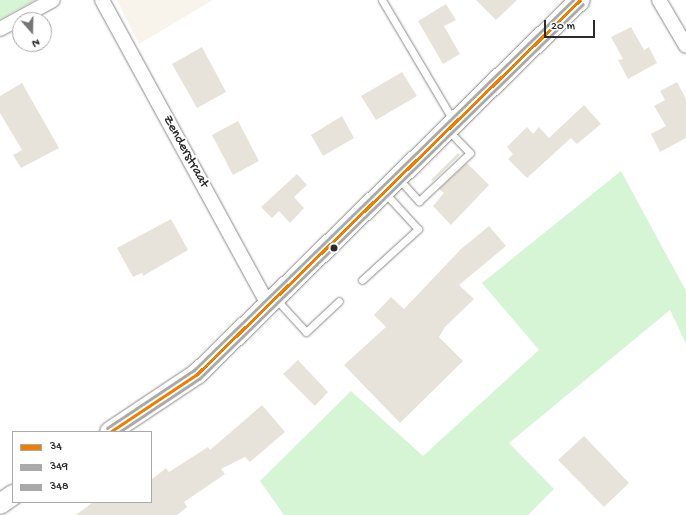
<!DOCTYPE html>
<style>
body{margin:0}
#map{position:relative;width:686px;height:515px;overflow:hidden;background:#fff;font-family:"Gochi Hand",sans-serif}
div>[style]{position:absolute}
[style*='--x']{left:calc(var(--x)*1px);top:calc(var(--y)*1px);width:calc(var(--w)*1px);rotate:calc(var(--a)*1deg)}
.built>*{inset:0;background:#f8f4ec}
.green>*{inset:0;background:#d5f5d4}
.building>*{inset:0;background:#e8e3da}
.roads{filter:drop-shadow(0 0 1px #8a8a8a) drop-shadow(0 0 1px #8a8a8a)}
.lane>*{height:7px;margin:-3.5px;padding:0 3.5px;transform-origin:3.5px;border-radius:3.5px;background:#fff}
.street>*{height:14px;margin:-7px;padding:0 7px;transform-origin:7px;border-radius:7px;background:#fff}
.secondary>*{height:20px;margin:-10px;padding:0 10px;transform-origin:10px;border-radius:10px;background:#fff}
.bus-1>*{height:3px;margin:-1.5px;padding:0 1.5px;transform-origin:1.5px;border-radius:1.5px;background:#ef7d00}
.bus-2>*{height:3px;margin:-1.5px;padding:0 1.5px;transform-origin:1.5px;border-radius:1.5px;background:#aaa}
.bus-3>*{height:3px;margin:-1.5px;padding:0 1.5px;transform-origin:1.5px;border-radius:1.5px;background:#aaa}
.dots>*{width:11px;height:11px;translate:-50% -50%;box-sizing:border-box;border:2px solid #fff;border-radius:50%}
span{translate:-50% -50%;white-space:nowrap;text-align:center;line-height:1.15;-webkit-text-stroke:4px #fff;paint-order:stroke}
.street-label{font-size:14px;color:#2b2b2b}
.legend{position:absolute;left:12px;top:431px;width:140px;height:72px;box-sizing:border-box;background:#fff;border:1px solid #aaa;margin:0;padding:5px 7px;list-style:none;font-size:12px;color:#2b2b2b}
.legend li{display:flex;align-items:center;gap:8px;height:20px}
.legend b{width:20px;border:1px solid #aaa}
.north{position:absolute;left:12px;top:12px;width:40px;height:40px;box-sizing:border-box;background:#fff;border:1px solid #aaa;border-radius:50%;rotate:160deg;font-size:11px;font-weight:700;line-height:16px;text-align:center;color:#2b2b2b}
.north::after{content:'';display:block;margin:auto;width:14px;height:18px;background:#757575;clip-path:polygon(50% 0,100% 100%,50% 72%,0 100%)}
.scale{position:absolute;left:544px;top:20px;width:51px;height:18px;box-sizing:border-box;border:2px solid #2b2b2b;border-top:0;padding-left:5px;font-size:12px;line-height:14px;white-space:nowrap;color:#2b2b2b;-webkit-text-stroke:3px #fff;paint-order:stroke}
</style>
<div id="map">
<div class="built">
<i style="clip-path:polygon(117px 0,213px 0,139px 44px)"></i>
</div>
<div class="green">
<i style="clip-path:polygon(0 0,35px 0,0 19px)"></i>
<i style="clip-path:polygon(621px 171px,686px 291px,686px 344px,670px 310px,509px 443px,554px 489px,528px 515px,284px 515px,260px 481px,351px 391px,423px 456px,539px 350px,482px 283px)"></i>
</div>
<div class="building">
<i style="clip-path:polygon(476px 0,517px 0,496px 20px)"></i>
<i style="clip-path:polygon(446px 4px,456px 20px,444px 26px,460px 54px,443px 64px,418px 21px)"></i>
<i style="clip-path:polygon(631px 27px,644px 50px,649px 47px,657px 63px,628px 79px,618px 60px,623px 59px,611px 37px)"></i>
<i style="clip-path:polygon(202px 47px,226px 92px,197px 108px,172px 64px)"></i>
<i style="clip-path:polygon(402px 72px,417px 96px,376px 120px,361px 96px)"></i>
<i style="clip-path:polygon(677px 82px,686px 99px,686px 138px,660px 152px,651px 134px,666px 126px,654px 106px,665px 100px,660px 91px)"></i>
<i style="clip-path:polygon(22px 83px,59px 148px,21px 168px,13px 155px,22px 150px,0 113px,0 96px)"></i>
<i style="clip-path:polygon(584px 105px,601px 124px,577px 144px,571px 138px,527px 178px,508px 159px,513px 154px,507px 147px,527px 127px,533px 134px,539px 127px,549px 138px)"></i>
<i style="clip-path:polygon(342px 116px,354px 138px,323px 156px,311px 135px)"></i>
<i style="clip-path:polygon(238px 121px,259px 161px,233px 175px,212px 135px)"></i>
<i style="clip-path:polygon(458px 153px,460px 155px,433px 181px,431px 180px)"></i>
<i style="clip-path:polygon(467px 163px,489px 185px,451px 225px,433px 206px,444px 193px,439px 189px)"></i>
<i style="clip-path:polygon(297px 174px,307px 185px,294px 197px,304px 208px,290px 223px,279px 211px,272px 218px,261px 207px)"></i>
<i style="clip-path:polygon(171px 219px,188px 250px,143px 276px,142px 273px,133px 277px,117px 248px)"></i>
<i style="clip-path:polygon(489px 226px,506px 246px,459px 285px,474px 299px,445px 327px,439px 337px,463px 361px,400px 423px,344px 365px,386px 327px,374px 315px,391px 297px,404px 309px,461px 249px)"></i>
<i style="clip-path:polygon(298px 360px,328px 392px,315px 406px,283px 374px)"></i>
<i style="clip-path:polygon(262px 405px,285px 432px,250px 462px,245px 457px,221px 469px,225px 474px,184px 502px,187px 507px,177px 515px,76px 515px,93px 502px,151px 502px,151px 480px,166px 468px,169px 472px,208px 447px,210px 450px)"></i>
<i style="clip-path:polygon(584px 436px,629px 483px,604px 507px,558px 460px)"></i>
</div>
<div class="roads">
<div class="lane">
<i style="--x:382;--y:0;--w:139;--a:59.4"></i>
<i style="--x:399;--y:179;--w:30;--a:48"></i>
<i style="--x:419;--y:201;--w:70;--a:-43.3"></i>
<i style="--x:470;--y:153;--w:30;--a:-134"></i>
<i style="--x:362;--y:280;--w:76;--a:-42.3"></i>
<i style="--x:418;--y:229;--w:49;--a:-132.5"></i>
<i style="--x:275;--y:298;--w:46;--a:47.6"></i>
<i style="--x:306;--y:332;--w:45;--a:-43.2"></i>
</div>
<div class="street">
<i style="--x:102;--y:0;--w:346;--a:61.4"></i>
<i style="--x:659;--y:0;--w:53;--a:59.6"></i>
<i style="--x:0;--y:29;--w:60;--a:-28.7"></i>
</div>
<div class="secondary">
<i style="--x:110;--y:432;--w:105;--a:-33.7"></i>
<i style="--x:197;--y:374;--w:535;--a:-44.32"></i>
<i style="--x:0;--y:504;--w:16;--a:-35"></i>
</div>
</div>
<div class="bus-1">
<i style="--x:110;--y:432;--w:105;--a:-33.7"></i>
<i style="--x:197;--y:374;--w:535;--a:-44.32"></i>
</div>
<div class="bus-2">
<i style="--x:119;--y:432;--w:97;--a:-33.7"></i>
<i style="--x:200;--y:378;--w:535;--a:-44.32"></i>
</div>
<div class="bus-3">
<i style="--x:107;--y:428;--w:105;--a:-33.7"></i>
<i style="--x:194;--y:370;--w:530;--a:-44.31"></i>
</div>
<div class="dots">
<i style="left:334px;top:248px;background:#2b2b2b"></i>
</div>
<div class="street-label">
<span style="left:185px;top:152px;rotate:61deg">Zenderstraat</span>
</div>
<ul class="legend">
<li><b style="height:5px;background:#ef7d00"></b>34</li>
<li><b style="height:5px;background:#aaa"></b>349</li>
<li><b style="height:5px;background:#aaa"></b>348</li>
</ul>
<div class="north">N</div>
<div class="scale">20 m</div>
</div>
